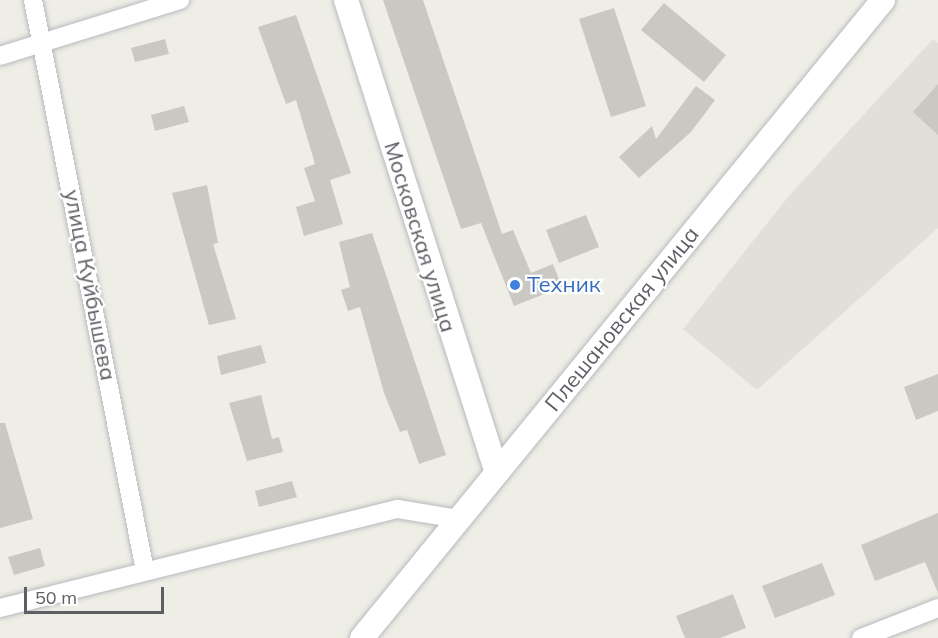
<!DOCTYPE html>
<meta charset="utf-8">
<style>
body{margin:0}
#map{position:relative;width:938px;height:638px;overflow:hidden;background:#eeeee6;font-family:Mulish,sans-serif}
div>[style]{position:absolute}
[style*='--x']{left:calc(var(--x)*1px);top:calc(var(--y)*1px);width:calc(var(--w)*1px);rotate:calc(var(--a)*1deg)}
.industrial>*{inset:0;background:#e0dfda}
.building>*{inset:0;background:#cac8c2}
.roads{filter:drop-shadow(0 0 2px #b8b9be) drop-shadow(0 0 2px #b8b9be)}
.street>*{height:18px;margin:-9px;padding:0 9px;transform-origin:9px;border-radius:9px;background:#fff}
.secondary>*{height:24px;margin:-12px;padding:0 12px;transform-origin:12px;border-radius:12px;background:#fff}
.dots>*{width:16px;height:16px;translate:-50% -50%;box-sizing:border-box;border:3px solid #fff;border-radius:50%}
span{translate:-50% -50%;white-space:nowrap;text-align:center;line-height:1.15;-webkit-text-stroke:4.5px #fff;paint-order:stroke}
.street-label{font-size:22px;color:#5d5f65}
.shop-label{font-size:22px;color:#366cbe}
.left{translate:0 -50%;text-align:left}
.scale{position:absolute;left:24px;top:587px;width:140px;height:27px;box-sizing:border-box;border:3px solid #5d5f65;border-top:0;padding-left:8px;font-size:18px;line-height:21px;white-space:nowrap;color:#5d5f65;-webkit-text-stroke:4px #fff;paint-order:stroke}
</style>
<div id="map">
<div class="industrial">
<i style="clip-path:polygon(933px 39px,938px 43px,938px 228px,757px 390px,683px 329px,788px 197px)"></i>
</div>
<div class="building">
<i style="clip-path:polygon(383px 0,423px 0,502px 234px,513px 230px,531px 273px,553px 264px,562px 287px,514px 306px,481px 223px,461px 229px)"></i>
<i style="clip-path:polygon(664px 3px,726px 55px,704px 82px,641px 30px)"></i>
<i style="clip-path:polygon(614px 8px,646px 106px,611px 117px,579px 19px)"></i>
<i style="clip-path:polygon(296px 15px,351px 173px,330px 180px,343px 224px,304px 236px,296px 207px,315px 201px,304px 168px,315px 164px,296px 100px,286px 104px,258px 27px)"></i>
<i style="clip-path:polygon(165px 39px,169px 54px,135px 62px,131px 48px)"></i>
<i style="clip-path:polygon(938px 84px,938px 135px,913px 112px)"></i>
<i style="clip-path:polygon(696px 86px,715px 100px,691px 132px,639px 178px,619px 157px,652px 126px,656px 139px)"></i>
<i style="clip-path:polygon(184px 106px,189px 122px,155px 131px,151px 115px)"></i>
<i style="clip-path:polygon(207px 185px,218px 243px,213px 244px,236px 319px,209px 325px,172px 193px)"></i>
<i style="clip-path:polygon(586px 215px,599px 247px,559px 263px,546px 230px)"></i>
<i style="clip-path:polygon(372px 233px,446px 455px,419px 464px,407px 430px,400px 432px,384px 393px,360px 307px,348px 311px,341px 290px,350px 287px,339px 242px)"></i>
<i style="clip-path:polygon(261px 345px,266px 363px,221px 375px,217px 356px)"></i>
<i style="clip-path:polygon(938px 374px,938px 411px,916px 420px,904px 387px)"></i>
<i style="clip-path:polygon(261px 395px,272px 439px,279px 437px,283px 452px,247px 461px,229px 403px)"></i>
<i style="clip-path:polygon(0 423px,5px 423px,33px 519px,0 528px)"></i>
<i style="clip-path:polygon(292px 481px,297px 497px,259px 507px,255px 491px)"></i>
<i style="clip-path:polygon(938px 513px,938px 593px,925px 562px,875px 581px,861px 545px)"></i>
<i style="clip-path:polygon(40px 548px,45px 566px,14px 575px,8px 557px)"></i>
<i style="clip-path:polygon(822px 563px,835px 595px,775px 618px,762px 586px)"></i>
<i style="clip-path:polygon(733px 594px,746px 628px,720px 638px,685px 638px,676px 616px)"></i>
</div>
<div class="roads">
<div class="street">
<i style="--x:33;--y:0;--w:582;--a:78.9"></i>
<i style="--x:0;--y:56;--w:189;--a:-17.3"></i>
<i style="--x:0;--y:608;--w:410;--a:-14"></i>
<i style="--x:398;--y:509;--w:62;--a:9.3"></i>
<i style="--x:861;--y:638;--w:83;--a:-21.3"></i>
</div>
<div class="secondary">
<i style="--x:346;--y:0;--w:496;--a:72.3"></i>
<i style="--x:362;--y:638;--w:824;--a:-50.76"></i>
</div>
</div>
<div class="dots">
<i style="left:515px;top:285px;background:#3f7fe0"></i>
</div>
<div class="street-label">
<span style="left:420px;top:237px;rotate:73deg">Московская улица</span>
<span style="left:90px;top:285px;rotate:79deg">улица Куйбышева</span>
<span style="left:622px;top:319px;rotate:-51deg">Плешановская улица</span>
</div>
<div class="shop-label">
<span class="left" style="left:527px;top:285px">Техник</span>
</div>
<div class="scale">50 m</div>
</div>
